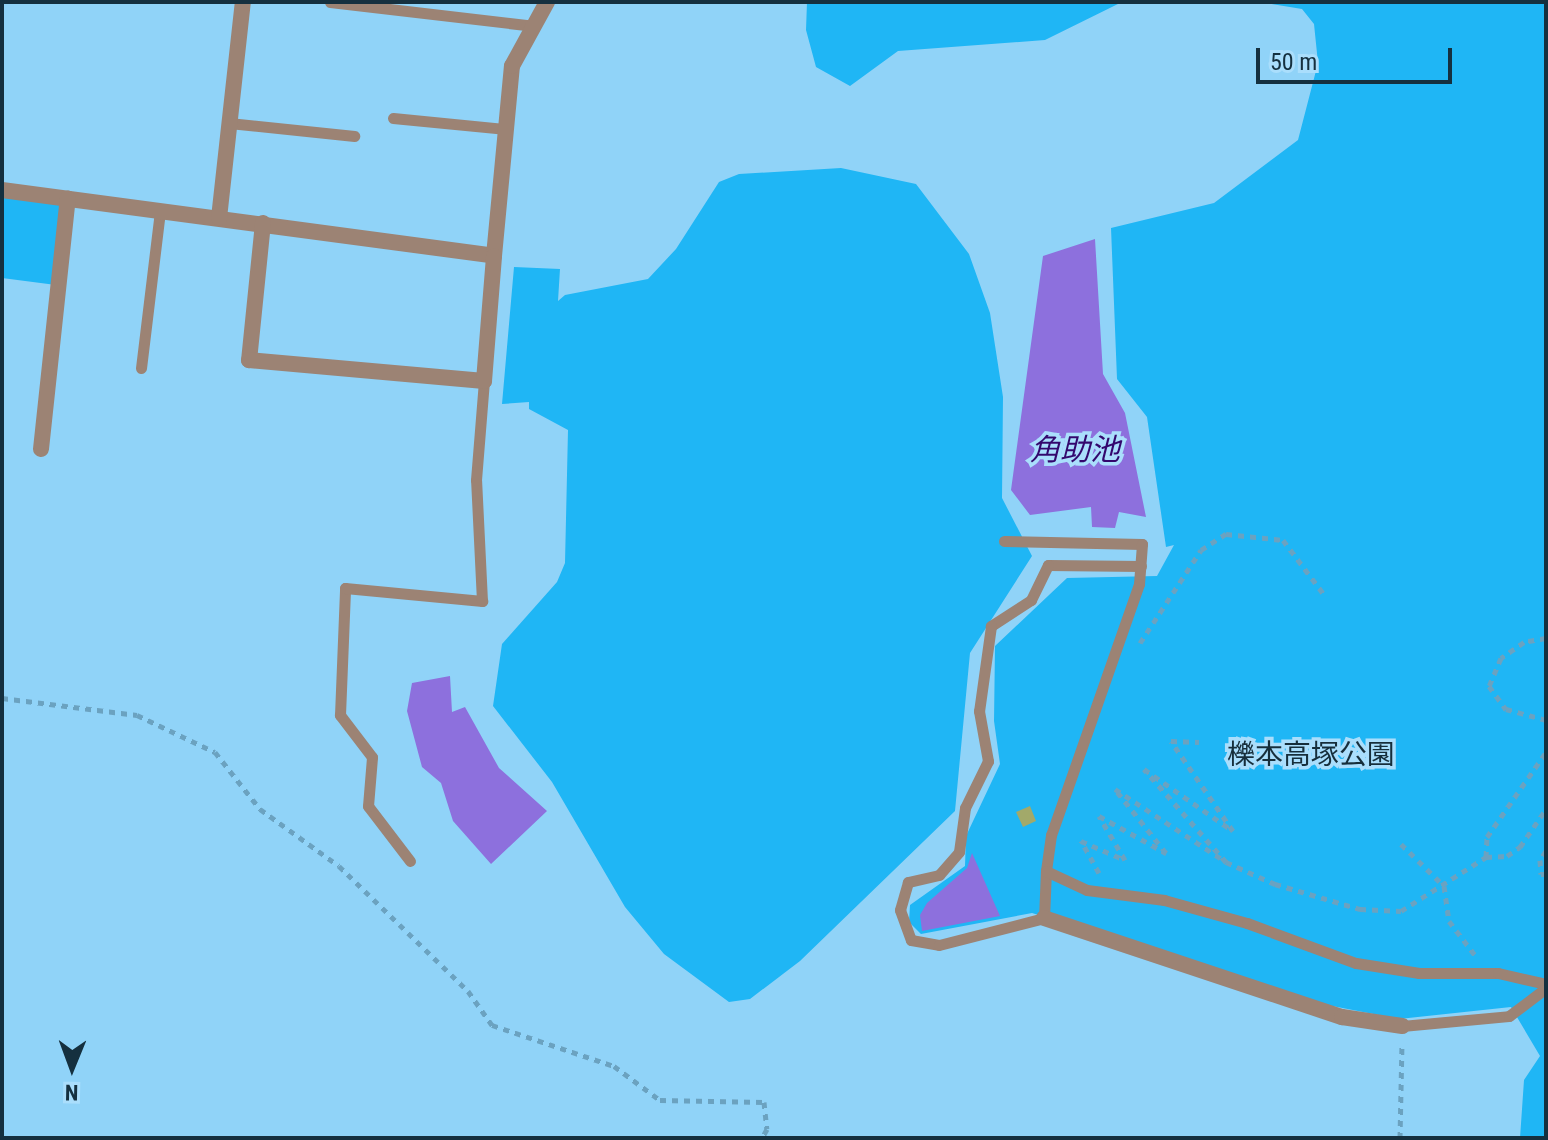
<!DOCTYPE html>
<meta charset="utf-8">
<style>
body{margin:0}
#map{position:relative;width:1548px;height:1140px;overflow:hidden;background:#90d3f8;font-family:"Roboto Condensed","Noto Sans JP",sans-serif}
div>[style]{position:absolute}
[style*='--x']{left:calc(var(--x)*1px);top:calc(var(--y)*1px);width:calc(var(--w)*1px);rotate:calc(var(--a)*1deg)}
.green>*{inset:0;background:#1fb6f5}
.water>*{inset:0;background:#8d70dd}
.building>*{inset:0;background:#a2a96a}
.path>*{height:5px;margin-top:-2.5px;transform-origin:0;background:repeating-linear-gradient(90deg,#6ba2c0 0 6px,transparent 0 12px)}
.service>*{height:11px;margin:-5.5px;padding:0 5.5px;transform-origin:5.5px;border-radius:5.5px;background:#9c8374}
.minor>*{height:16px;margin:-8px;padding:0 8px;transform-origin:8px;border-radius:8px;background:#9c8374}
span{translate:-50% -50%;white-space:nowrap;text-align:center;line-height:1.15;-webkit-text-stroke:7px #aadefc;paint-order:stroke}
.park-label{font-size:28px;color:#162e3b}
.water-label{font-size:30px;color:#33076d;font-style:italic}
.frame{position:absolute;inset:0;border:4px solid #15303f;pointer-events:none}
.north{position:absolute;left:32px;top:1028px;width:80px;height:80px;-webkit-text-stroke:6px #aadefc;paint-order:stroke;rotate:181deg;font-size:22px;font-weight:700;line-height:32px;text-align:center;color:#15303f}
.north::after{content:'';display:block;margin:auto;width:28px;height:36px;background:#15303f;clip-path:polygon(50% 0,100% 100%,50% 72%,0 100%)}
.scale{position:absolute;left:1256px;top:48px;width:196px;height:36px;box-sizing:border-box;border:4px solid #15303f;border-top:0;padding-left:10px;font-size:24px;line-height:28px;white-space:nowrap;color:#15303f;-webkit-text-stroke:6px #aadefc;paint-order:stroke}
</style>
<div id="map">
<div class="green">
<i style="clip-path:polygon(807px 2px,1122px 2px,1045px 40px,898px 51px,850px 86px,816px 67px,806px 30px)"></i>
<i style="clip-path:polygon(1260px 2px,1546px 2px,1546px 1138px,1520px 1138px,1524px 1080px,1540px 1056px,1511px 1007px,1399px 1019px,1322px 1004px,1032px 913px,921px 934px,909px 922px,910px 905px,965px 866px,966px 836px,1000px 764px,994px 721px,995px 646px,1067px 578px,1157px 576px,1174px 545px,1166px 547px,1147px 417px,1117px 379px,1111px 228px,1214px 203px,1298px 140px,1318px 63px,1314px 24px,1302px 9px)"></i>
<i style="clip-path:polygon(841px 168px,916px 184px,969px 254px,990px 313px,1003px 397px,1002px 498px,1032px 556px,970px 653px,955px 811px,800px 961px,750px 999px,729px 1002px,664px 954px,625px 907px,552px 782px,493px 706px,502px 644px,557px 582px,565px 563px,568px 430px,529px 409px,529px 402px,502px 404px,514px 267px,560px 269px,558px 301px,565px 295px,648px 279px,676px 249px,719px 182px,739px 174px)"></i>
<i style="clip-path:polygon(2px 194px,65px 201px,56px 285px,2px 278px)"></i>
</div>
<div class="water">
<i style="clip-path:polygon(1095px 239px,1103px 374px,1125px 413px,1146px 517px,1119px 512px,1115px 528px,1092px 527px,1091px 507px,1030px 515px,1011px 490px,1043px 256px)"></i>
<i style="clip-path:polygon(450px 676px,452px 712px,465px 707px,499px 768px,547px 811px,491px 864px,453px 821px,441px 783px,422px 767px,407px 711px,412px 683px)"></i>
<i style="clip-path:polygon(972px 853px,1000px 916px,922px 931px,920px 915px,927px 903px,967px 868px)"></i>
</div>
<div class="building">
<i style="clip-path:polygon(1030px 806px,1036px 821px,1023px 827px,1016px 812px)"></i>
</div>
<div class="path">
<i style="--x:1546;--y:638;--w:22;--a:170"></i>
<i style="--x:1524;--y:642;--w:28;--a:145"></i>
<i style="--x:1501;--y:658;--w:30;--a:113"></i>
<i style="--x:1489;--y:686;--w:29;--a:54"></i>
<i style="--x:1506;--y:709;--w:41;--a:15.4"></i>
<i style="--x:1140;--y:643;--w:111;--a:-56.7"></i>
<i style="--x:1201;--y:550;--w:30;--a:-33"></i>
<i style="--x:1226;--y:534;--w:57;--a:6"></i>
<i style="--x:1283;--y:540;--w:71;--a:53"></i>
<i style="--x:2;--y:698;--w:136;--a:7.2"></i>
<i style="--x:137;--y:715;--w:86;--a:25.4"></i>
<i style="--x:215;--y:752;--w:73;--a:51.7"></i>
<i style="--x:260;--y:809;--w:97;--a:35.8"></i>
<i style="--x:339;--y:866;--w:180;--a:44.1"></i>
<i style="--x:468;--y:991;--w:42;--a:54.8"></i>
<i style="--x:492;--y:1025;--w:129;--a:18.6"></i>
<i style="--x:614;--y:1066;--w:57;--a:36.5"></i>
<i style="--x:660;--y:1100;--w:104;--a:1.1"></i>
<i style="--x:764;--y:1102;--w:27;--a:84"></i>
<i style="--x:767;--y:1129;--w:10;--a:119"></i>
<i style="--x:1401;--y:844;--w:60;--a:44.3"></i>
<i style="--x:1444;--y:886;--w:35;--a:82"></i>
<i style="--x:1449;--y:921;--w:43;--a:52.6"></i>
<i style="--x:1546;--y:851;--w:11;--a:124"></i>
<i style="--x:1540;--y:860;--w:14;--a:86"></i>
<i style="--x:1541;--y:874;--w:5;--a:0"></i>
<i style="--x:1486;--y:857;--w:21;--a:-3"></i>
<i style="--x:1507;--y:856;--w:16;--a:-35"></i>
<i style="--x:1520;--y:847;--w:46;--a:-55.6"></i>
<i style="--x:1226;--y:862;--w:54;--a:24.2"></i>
<i style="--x:1275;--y:884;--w:89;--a:16.4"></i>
<i style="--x:1360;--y:909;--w:41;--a:2.8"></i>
<i style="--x:1401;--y:911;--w:101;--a:-32.4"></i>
<i style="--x:1486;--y:857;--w:20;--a:-87"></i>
<i style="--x:1487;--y:837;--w:103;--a:-55.2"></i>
<i style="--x:1099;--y:873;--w:37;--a:-119"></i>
<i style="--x:1081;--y:841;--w:48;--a:23.4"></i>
<i style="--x:1125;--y:860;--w:51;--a:-120.6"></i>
<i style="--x:1099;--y:816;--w:77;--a:28.9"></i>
<i style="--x:1166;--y:853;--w:82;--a:-128.6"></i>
<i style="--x:1115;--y:789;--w:133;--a:33.3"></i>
<i style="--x:1226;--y:862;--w:124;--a:-131.4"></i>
<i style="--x:1144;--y:769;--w:108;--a:34.9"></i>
<i style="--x:1233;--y:831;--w:109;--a:-124.6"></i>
<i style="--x:1171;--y:741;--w:28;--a:2"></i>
<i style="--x:1400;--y:1138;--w:95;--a:-88.8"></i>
</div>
<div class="service">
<i style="--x:330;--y:2;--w:204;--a:6.7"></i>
<i style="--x:393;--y:118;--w:114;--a:5.6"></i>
<i style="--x:229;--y:123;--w:126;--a:5.9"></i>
<i style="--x:141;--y:368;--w:159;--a:-83.1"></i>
<i style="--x:1004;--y:541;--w:138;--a:1.2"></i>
<i style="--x:1142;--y:544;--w:40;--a:94.3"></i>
<i style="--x:1139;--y:584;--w:266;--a:109.3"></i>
<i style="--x:1051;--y:835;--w:36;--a:98"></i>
<i style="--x:1141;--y:566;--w:93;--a:-179.4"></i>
<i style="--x:1048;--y:565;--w:39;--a:116"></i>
<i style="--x:1031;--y:600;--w:48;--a:147"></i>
<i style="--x:991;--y:626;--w:86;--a:98"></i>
<i style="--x:979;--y:711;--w:51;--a:79.8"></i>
<i style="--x:988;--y:761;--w:52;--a:116.1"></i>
<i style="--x:965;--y:808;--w:44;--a:97.8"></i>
<i style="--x:959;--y:852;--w:30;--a:131"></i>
<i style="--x:939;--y:875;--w:32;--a:167"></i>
<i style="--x:908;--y:882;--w:29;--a:106"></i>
<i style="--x:900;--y:910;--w:32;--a:70"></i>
<i style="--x:911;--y:940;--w:28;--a:10"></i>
<i style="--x:939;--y:945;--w:108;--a:-14.4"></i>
<i style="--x:1044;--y:918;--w:47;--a:-87.6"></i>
<i style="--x:1046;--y:871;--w:45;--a:24.9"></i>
<i style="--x:1087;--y:890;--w:78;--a:7.4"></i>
<i style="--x:1164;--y:900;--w:86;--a:15.5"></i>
<i style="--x:1247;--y:923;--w:116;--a:20.2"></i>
<i style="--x:1356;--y:963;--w:64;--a:9"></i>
<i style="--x:1419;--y:973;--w:79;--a:0"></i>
<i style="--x:1498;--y:973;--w:49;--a:12.9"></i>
<i style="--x:410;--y:861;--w:69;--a:-127.4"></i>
<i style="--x:368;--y:806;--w:49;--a:-85.3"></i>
<i style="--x:372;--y:757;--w:53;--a:-127.3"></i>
<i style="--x:340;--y:715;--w:127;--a:-87.7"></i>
<i style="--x:345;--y:588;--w:138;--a:5.4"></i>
<i style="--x:482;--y:601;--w:121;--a:-92.8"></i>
<i style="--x:476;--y:480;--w:99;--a:-85.4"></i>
<i style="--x:1402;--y:1026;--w:107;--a:-5.3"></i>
<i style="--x:1509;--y:1016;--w:46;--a:-37.1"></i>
</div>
<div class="minor">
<i style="--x:2;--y:190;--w:496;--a:7.6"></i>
<i style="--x:494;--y:256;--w:191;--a:-84.6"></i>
<i style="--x:512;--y:66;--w:73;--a:-61.3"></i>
<i style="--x:219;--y:218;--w:217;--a:-83.7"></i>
<i style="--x:263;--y:223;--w:138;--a:95.8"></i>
<i style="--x:249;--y:360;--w:236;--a:5.1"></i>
<i style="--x:484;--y:381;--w:125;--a:-85.4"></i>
<i style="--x:41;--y:449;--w:252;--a:-83.9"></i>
<i style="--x:1044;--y:918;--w:314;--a:18.4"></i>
<i style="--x:1342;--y:1017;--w:61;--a:8.5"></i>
</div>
<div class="park-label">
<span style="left:1311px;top:755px">櫟本高塚公園</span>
</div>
<div class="water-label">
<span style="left:1075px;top:450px">角助池</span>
</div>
<div class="frame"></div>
<div class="north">N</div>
<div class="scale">50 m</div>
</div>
